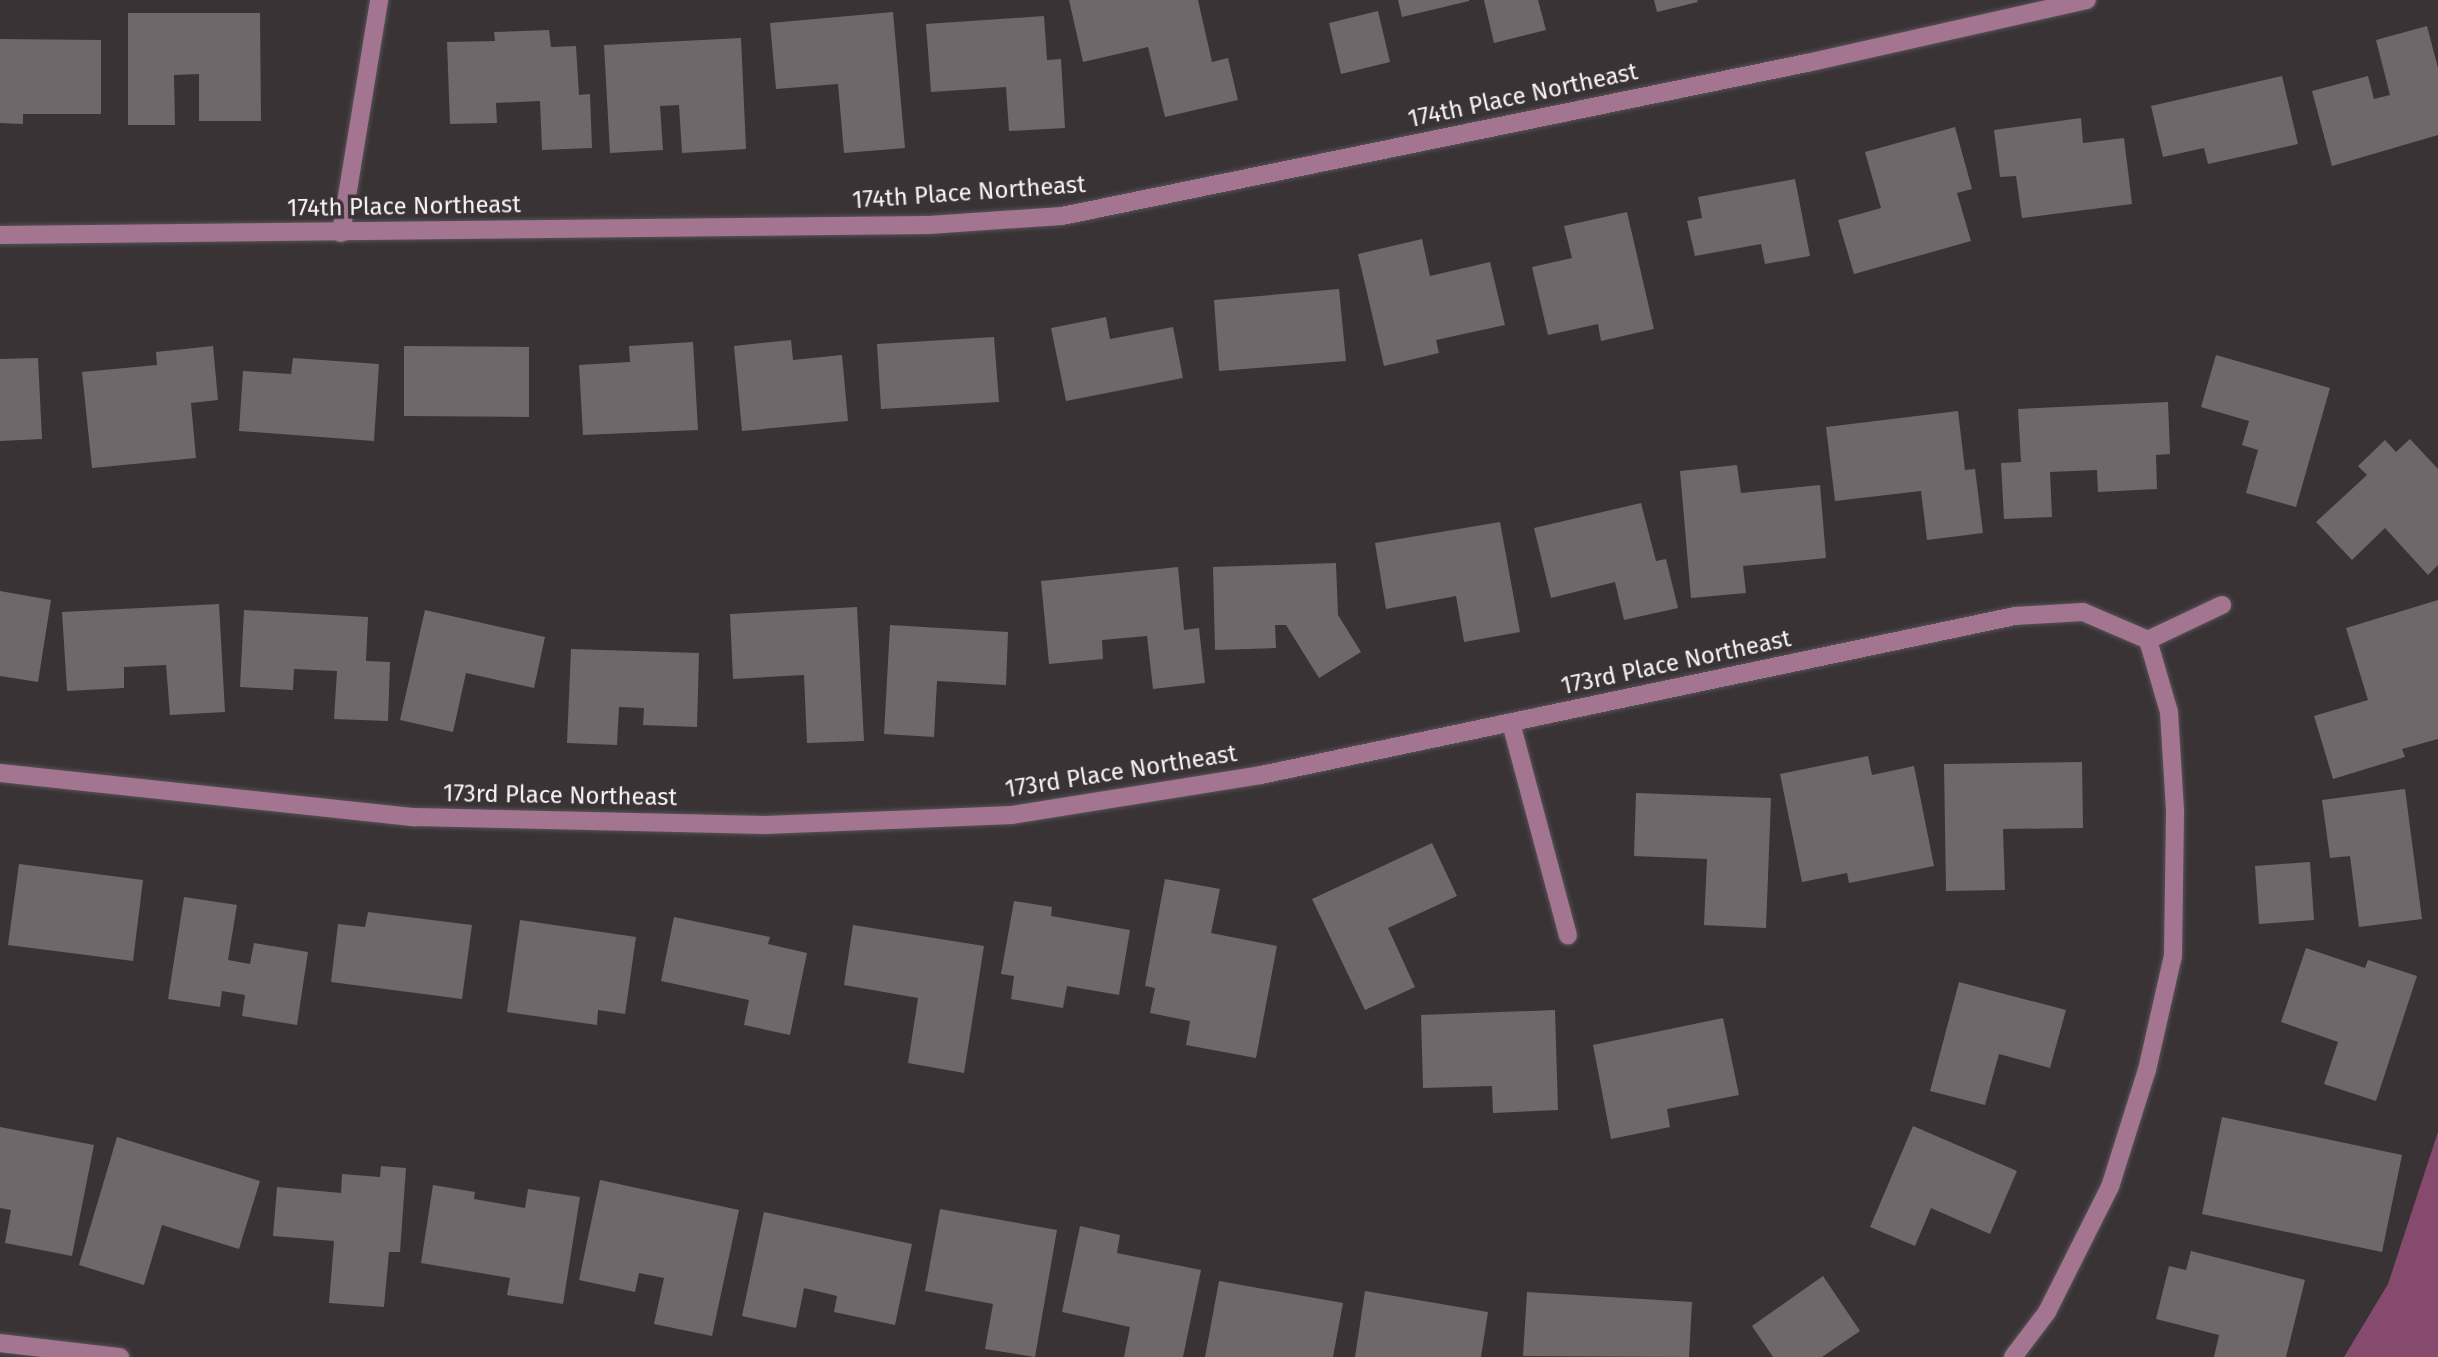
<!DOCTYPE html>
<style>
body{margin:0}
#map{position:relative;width:2438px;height:1357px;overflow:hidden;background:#393336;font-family:"Fira Sans",sans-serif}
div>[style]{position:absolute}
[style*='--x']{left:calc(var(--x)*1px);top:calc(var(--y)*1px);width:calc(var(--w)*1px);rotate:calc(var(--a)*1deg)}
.forest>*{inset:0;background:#864a6f}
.building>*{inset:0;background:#6e686b}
.roads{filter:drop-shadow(0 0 2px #575255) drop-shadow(0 0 2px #575255)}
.minor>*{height:18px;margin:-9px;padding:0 9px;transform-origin:9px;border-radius:9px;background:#a47590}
span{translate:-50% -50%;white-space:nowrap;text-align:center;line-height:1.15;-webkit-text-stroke:7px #393336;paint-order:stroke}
.street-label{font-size:24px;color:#f7f3f5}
</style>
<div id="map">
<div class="forest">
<i style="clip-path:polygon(2438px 1132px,2438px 1357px,2344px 1357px,2388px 1284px)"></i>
</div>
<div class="building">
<i style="clip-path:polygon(1069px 0,1198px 0,1212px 62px,1228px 58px,1238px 100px,1165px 117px,1148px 47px,1083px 62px)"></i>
<i style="clip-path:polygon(1398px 0,1469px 0,1469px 1px,1402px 17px)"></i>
<i style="clip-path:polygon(1484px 0,1538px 0,1546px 30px,1494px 43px)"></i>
<i style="clip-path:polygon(1654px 0,1697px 0,1698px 2px,1657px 12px)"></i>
<i style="clip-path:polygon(1378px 11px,1390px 62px,1341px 74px,1329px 23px)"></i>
<i style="clip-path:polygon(893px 12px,905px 148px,844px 153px,838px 84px,776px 89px,770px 23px)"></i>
<i style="clip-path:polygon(128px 13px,260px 13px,261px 121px,199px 121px,199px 74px,174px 75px,175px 125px,128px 125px)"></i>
<i style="clip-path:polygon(1044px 16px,1047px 60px,1061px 59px,1065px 128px,1009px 131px,1006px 87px,931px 92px,926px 24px)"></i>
<i style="clip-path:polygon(2427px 26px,2438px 68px,2438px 135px,2332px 166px,2312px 91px,2368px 76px,2374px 99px,2390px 95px,2376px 40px)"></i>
<i style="clip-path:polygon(549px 30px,551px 47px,576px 46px,579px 95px,590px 94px,592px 148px,542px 150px,540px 101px,496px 103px,497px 123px,450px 124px,447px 42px,495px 41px,494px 32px)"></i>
<i style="clip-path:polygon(741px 38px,746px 149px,682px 153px,679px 105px,660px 106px,663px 150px,610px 153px,604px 45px)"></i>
<i style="clip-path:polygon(0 39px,101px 40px,101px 114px,23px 114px,23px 124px,0 123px)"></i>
<i style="clip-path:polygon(2282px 76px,2298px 144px,2208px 164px,2204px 148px,2163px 157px,2151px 106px)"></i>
<i style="clip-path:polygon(2081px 118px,2083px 143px,2124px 138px,2132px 204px,2022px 218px,2016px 176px,2000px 177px,1994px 130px)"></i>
<i style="clip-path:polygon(1955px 127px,1972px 189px,1957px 193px,1971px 241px,1854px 274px,1838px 220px,1881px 208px,1865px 152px)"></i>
<i style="clip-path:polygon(1795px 179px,1810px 256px,1765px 264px,1761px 244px,1695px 256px,1687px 221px,1702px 218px,1698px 197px)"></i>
<i style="clip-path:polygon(1627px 212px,1654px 329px,1601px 341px,1598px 324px,1548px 335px,1532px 267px,1572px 258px,1564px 226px)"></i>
<i style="clip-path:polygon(1422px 239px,1430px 276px,1490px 262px,1505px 325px,1436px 340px,1439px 353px,1384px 366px,1358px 254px)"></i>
<i style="clip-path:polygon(1339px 289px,1346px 361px,1219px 371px,1214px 300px)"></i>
<i style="clip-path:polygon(1106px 317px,1110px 339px,1173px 327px,1183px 378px,1066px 401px,1051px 328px)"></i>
<i style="clip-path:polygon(994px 337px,999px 402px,881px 409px,877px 344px)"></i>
<i style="clip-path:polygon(791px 340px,793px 360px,842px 355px,848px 421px,742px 431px,734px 346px)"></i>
<i style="clip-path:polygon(693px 342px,698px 430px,583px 435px,579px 365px,630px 362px,629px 346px)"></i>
<i style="clip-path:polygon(213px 346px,218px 400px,191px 403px,196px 458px,92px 468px,82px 372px,157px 365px,156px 352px)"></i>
<i style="clip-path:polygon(404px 346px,529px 347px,529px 417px,404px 416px)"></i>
<i style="clip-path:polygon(2216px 355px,2330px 388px,2296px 507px,2246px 493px,2258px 450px,2242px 445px,2249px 421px,2201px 407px)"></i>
<i style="clip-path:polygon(38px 358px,42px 439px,0 441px,0 359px)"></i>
<i style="clip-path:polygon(293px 358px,379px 364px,374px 441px,239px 431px,243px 371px,291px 374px)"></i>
<i style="clip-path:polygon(2168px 402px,2170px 454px,2156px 455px,2157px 489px,2098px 492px,2097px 470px,2050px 472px,2052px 517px,2004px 519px,2001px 463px,2021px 462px,2018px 409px)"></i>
<i style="clip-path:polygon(1958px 411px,1965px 470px,1975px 469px,1983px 533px,1927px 540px,1921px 491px,1835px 501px,1826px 427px)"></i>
<i style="clip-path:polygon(2410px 439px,2438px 469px,2438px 565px,2428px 575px,2385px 528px,2352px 560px,2316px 522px,2367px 475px,2358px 466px,2385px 440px,2396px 452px)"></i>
<i style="clip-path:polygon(1737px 465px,1741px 493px,1820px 485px,1826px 558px,1743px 566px,1746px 593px,1691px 598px,1680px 471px)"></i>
<i style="clip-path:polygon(1641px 503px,1656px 561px,1666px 559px,1678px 608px,1624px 620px,1615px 582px,1551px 598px,1534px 528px)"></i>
<i style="clip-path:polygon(1500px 522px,1520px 632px,1464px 642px,1456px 596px,1386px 609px,1375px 543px)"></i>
<i style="clip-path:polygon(1336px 563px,1338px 615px,1361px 652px,1319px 678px,1286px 625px,1275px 625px,1276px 648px,1215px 650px,1213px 567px)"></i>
<i style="clip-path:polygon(1178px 567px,1184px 630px,1199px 628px,1205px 683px,1153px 689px,1147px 636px,1102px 640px,1103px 659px,1049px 664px,1041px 581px)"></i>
<i style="clip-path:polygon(0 591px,51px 600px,38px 682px,0 676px)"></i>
<i style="clip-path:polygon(2438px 600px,2438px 739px,2402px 749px,2405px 757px,2333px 779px,2314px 716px,2368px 700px,2346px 628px)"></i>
<i style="clip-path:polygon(219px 604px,225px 712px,170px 715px,166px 665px,124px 667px,124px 688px,67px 691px,62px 612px)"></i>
<i style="clip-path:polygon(857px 607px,864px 741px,807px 743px,804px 675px,733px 679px,730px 614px)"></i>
<i style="clip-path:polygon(244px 610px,368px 617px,366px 661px,390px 662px,388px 721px,334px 719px,337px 671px,294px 669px,293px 690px,240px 687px)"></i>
<i style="clip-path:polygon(425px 610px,545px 637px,534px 688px,466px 673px,453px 732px,400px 720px)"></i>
<i style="clip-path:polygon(890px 625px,1008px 632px,1006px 685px,937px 681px,934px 737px,884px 734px)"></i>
<i style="clip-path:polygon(571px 649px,699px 653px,697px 727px,643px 725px,644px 708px,619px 707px,617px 745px,567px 743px)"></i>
<i style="clip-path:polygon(1868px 756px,1872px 775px,1914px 766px,1934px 866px,1849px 883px,1847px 873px,1802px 882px,1780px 774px)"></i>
<i style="clip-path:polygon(2082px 762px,2083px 828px,2003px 829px,2005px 890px,1946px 891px,1944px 764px)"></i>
<i style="clip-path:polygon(2405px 789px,2422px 919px,2359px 927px,2350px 856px,2330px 858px,2322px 800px)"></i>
<i style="clip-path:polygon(1636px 793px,1771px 798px,1766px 928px,1704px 925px,1707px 859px,1634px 856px)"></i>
<i style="clip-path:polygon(1432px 843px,1457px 896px,1388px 928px,1415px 987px,1365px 1010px,1312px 899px)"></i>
<i style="clip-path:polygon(2310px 862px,2314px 920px,2259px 924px,2255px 866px)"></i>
<i style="clip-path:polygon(19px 864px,143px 880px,133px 961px,8px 945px)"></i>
<i style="clip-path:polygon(1165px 879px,1220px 889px,1211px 933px,1277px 946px,1256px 1058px,1186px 1045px,1190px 1021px,1150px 1013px,1155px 988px,1145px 986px)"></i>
<i style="clip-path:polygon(184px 897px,237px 905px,228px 960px,250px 964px,254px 943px,308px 952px,297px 1025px,242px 1016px,245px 995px,222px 991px,220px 1007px,168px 999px)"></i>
<i style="clip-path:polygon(1014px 901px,1052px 907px,1051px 916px,1130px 930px,1119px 995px,1067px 986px,1063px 1008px,1011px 999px,1014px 976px,1001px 974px)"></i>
<i style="clip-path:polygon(368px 912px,472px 925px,462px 999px,331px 982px,338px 924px,365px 927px)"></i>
<i style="clip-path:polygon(674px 917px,770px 937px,768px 944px,807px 953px,790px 1035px,744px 1025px,749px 1000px,661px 981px)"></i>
<i style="clip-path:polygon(520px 920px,636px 937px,625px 1014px,598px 1010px,597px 1025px,507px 1012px)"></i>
<i style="clip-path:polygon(853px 925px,984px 946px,964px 1073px,908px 1063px,918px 998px,844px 985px)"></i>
<i style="clip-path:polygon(2306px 948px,2365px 968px,2368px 960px,2417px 976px,2376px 1101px,2324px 1084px,2338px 1042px,2281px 1022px)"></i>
<i style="clip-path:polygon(1959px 982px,2066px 1010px,2050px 1068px,1999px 1054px,1985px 1105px,1930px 1091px)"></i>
<i style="clip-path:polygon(1555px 1010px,1558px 1110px,1493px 1113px,1492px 1086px,1423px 1088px,1421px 1015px)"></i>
<i style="clip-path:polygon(1723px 1018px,1739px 1095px,1667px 1109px,1670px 1127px,1611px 1139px,1593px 1045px)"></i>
<i style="clip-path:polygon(2222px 1117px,2402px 1155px,2382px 1252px,2202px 1214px)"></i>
<i style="clip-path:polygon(1913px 1126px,2017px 1171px,1990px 1234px,1931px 1208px,1915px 1246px,1870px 1227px)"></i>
<i style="clip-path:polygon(0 1127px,94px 1145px,72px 1256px,5px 1243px,11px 1210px,0 1208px)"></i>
<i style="clip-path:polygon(117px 1137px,260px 1181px,239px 1249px,162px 1225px,144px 1285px,79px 1265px)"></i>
<i style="clip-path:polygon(381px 1166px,406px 1168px,400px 1252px,389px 1252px,384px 1307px,329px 1303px,334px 1241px,273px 1236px,277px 1187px,341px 1193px,342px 1174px,380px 1177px)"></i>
<i style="clip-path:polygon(600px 1180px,739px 1210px,712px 1336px,654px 1324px,664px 1278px,639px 1273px,635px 1292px,579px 1280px)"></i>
<i style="clip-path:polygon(433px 1185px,475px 1192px,474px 1199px,525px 1208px,528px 1189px,580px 1197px,563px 1304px,507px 1295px,510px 1278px,421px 1263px)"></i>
<i style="clip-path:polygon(940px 1209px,1057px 1230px,1035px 1357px,985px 1349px,993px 1304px,925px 1291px)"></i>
<i style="clip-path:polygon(764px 1212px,912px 1244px,895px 1325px,834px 1312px,837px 1296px,804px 1288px,796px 1328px,742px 1316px)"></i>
<i style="clip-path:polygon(1080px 1226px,1120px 1235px,1117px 1253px,1201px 1270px,1183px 1357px,1124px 1357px,1130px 1327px,1062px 1312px)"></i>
<i style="clip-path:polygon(2191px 1251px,2305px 1280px,2286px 1357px,2214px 1357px,2219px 1335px,2156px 1319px,2169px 1266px,2186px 1270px)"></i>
<i style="clip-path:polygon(1823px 1276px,1860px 1331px,1822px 1357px,1773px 1357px,1752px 1326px)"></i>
<i style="clip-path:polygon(1219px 1281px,1343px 1303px,1333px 1357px,1205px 1357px)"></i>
<i style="clip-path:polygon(1365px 1291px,1488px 1312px,1481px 1357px,1355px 1357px)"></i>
<i style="clip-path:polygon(1527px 1292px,1692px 1302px,1689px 1357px,1523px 1356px)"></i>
</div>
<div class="roads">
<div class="minor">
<i style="--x:341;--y:233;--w:236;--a:-80.7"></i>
<i style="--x:0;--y:235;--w:929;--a:-0.62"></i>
<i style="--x:929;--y:225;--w:133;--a:-3.9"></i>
<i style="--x:1062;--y:216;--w:761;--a:-11.61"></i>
<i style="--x:1807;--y:63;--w:287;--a:-12.7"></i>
<i style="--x:1511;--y:723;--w:220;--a:75"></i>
<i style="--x:0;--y:773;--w:417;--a:6.1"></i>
<i style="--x:415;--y:817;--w:350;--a:1.3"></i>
<i style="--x:765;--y:825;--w:247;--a:-2.3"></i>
<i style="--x:1012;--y:815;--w:252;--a:-9.1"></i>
<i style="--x:1261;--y:775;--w:771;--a:-11.91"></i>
<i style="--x:2015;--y:616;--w:68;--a:-3.4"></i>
<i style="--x:2083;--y:612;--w:71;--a:23.3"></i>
<i style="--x:2148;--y:640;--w:82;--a:-25.3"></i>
<i style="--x:0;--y:1343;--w:121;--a:6.7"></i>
<i style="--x:2013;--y:1357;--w:56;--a:-52.9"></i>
<i style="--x:2047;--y:1312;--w:140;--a:-63.3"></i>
<i style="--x:2110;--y:1187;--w:123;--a:-72.5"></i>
<i style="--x:2147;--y:1070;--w:117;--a:-77.2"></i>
<i style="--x:2173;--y:956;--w:146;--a:-89.2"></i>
<i style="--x:2175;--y:810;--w:98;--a:-93.5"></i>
<i style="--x:2169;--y:712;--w:75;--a:-106.3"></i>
</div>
</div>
<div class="street-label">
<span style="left:1523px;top:96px;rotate:-12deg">174th Place Northeast</span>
<span style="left:969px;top:193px;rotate:-4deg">174th Place Northeast</span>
<span style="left:404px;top:207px;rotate:-1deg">174th Place Northeast</span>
<span style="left:1676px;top:663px;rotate:-12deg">173rd Place Northeast</span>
<span style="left:1121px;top:772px;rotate:-9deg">173rd Place Northeast</span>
<span style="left:560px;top:796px;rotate:1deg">173rd Place Northeast</span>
</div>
</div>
